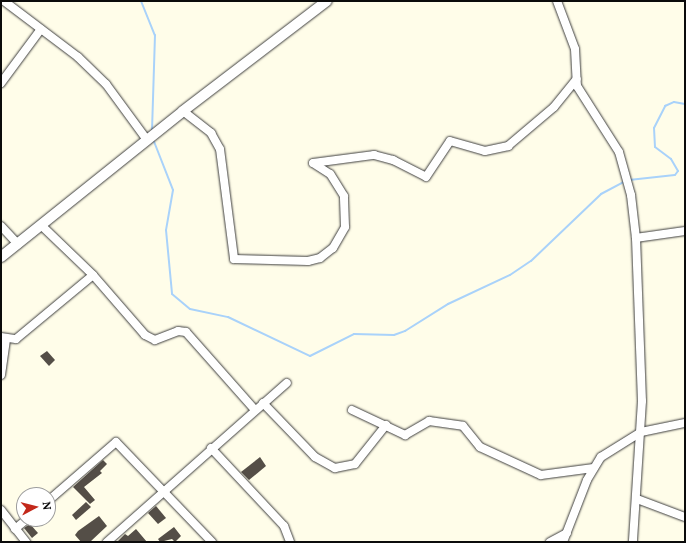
<!DOCTYPE html>
<style>
body{margin:0}
#map{position:relative;width:686px;height:543px;overflow:hidden;background:#fffde9;font-family:Lora,serif}
div>[style]{position:absolute}
[style*='--x']{left:calc(var(--x)*1px);top:calc(var(--y)*1px);width:calc(var(--w)*1px);rotate:calc(var(--a)*1deg)}
.stream>*{height:2px;margin:-1px;padding:0 1px;transform-origin:1px;border-radius:1px;background:#a9d2fa}
.building>*{inset:0;background:#544e47}
.roads{filter:drop-shadow(0 0 1px #3e3e3e) drop-shadow(0 0 1px #3e3e3e)}
.minor>*{height:8px;margin:-4px;padding:0 4px;transform-origin:4px;border-radius:4px;background:#fff}
.tertiary>*{height:10px;margin:-5px;padding:0 5px;transform-origin:5px;border-radius:5px;background:#fff}
span{translate:-50% -50%;white-space:nowrap;text-align:center;line-height:1.15;-webkit-text-stroke:4px #fff;paint-order:stroke}
.frame{position:absolute;inset:0;border:2px solid #0b0b0b;pointer-events:none}
.north{position:absolute;left:16px;top:487px;width:40px;height:40px;box-sizing:border-box;background:#fff;border:1px solid #9d9d9d;border-radius:50%;rotate:83deg;font-size:11px;font-weight:700;line-height:16px;text-align:center;color:#0b0b0b}
.north::after{content:'';display:block;margin:auto;width:14px;height:18px;background:#c3281a;clip-path:polygon(50% 0,100% 100%,50% 72%,0 100%)}
</style>
<div id="map">
<div class="stream">
<i style="--x:141;--y:1;--w:37;--a:68"></i>
<i style="--x:155;--y:35;--w:96;--a:91.8"></i>
<i style="--x:153;--y:139;--w:55;--a:68.6"></i>
<i style="--x:173;--y:190;--w:41;--a:99.9"></i>
<i style="--x:166;--y:230;--w:64;--a:84.6"></i>
<i style="--x:172;--y:294;--w:23;--a:40"></i>
<i style="--x:190;--y:309;--w:39;--a:12"></i>
<i style="--x:228;--y:317;--w:91;--a:25.4"></i>
<i style="--x:310;--y:356;--w:49;--a:-26.6"></i>
<i style="--x:354;--y:334;--w:40;--a:1.4"></i>
<i style="--x:394;--y:335;--w:12;--a:-20"></i>
<i style="--x:405;--y:331;--w:51;--a:-32.1"></i>
<i style="--x:448;--y:304;--w:68;--a:-25.1"></i>
<i style="--x:510;--y:275;--w:25;--a:-34"></i>
<i style="--x:531;--y:261;--w:97;--a:-43.7"></i>
<i style="--x:601;--y:194;--w:27;--a:-28"></i>
<i style="--x:629;--y:180;--w:46;--a:-6.2"></i>
<i style="--x:675;--y:175;--w:5;--a:-53"></i>
<i style="--x:678;--y:171;--w:14;--a:-120"></i>
<i style="--x:671;--y:159;--w:20;--a:-143"></i>
<i style="--x:655;--y:147;--w:19;--a:-93"></i>
<i style="--x:654;--y:128;--w:25;--a:-63"></i>
<i style="--x:665;--y:106;--w:10;--a:-24"></i>
<i style="--x:674;--y:102;--w:11;--a:10"></i>
</div>
<div class="building">
<i style="clip-path:polygon(47px 351px,55px 360px,49px 366px,40px 356px)"></i>
<i style="clip-path:polygon(260px 457px,266px 466px,249px 480px,241px 472px)"></i>
<i style="clip-path:polygon(103px 460px,107px 464px,100px 471px,102px 473px,84px 487px,95px 500px,90px 504px,73px 487px)"></i>
<i style="clip-path:polygon(86px 502px,91px 507px,76px 520px,72px 515px)"></i>
<i style="clip-path:polygon(156px 506px,166px 518px,158px 524px,148px 513px)"></i>
<i style="clip-path:polygon(99px 516px,107px 526px,90px 542px,81px 542px,75px 535px,78px 531px)"></i>
<i style="clip-path:polygon(30px 524px,38px 533px,32px 538px,24px 528px)"></i>
<i style="clip-path:polygon(174px 527px,181px 536px,175px 542px,172px 539px,160px 542px,158px 539px)"></i>
<i style="clip-path:polygon(136px 529px,147px 542px,117px 542px,125px 534px,128px 536px)"></i>
</div>
<div class="roads">
<div class="minor">
<i style="--x:4;--y:1;--w:93;--a:37.1"></i>
<i style="--x:78;--y:57;--w:39;--a:44"></i>
<i style="--x:106;--y:84;--w:69;--a:53.8"></i>
<i style="--x:557;--y:1;--w:51;--a:69.4"></i>
<i style="--x:575;--y:49;--w:37;--a:87"></i>
<i style="--x:577;--y:86;--w:78;--a:57.5"></i>
<i style="--x:619;--y:152;--w:45;--a:74.4"></i>
<i style="--x:631;--y:195;--w:43;--a:83.4"></i>
<i style="--x:636;--y:238;--w:163;--a:87.9"></i>
<i style="--x:642;--y:401;--w:141;--a:93.7"></i>
<i style="--x:1;--y:83;--w:67;--a:-53.5"></i>
<i style="--x:183;--y:111;--w:36;--a:38"></i>
<i style="--x:211;--y:133;--w:18;--a:61"></i>
<i style="--x:220;--y:149;--w:111;--a:82.7"></i>
<i style="--x:234;--y:259;--w:74;--a:1.5"></i>
<i style="--x:308;--y:261;--w:12;--a:-14"></i>
<i style="--x:320;--y:258;--w:16;--a:-38"></i>
<i style="--x:333;--y:248;--w:24;--a:-60"></i>
<i style="--x:345;--y:227;--w:31;--a:-92"></i>
<i style="--x:344;--y:196;--w:26;--a:-122"></i>
<i style="--x:330;--y:174;--w:20;--a:-147"></i>
<i style="--x:313;--y:163;--w:62;--a:-7.5"></i>
<i style="--x:374;--y:155;--w:20;--a:15"></i>
<i style="--x:393;--y:160;--w:37;--a:27"></i>
<i style="--x:426;--y:177;--w:43;--a:-56.3"></i>
<i style="--x:450;--y:141;--w:36;--a:16"></i>
<i style="--x:485;--y:151;--w:24;--a:-12"></i>
<i style="--x:508;--y:146;--w:60;--a:-40.3"></i>
<i style="--x:554;--y:107;--w:36;--a:-51"></i>
<i style="--x:1;--y:226;--w:25;--a:47"></i>
<i style="--x:42;--y:226;--w:71;--a:43.9"></i>
<i style="--x:93;--y:275;--w:79;--a:49.1"></i>
<i style="--x:145;--y:335;--w:11;--a:27"></i>
<i style="--x:155;--y:340;--w:25;--a:-21"></i>
<i style="--x:178;--y:331;--w:8;--a:7"></i>
<i style="--x:186;--y:332;--w:104;--a:48.5"></i>
<i style="--x:636;--y:238;--w:49;--a:-8.1"></i>
<i style="--x:1;--y:337;--w:15;--a:8"></i>
<i style="--x:16;--y:339;--w:100;--a:-39.7"></i>
<i style="--x:1;--y:375;--w:35;--a:-82"></i>
<i style="--x:263;--y:403;--w:75;--a:46.1"></i>
<i style="--x:315;--y:457;--w:23;--a:29"></i>
<i style="--x:335;--y:468;--w:20;--a:-11"></i>
<i style="--x:355;--y:464;--w:50;--a:-51.5"></i>
<i style="--x:352;--y:410;--w:59;--a:25.3"></i>
<i style="--x:405;--y:435;--w:28;--a:-30"></i>
<i style="--x:429;--y:421;--w:34;--a:8"></i>
<i style="--x:463;--y:426;--w:27;--a:51"></i>
<i style="--x:480;--y:447;--w:67;--a:24.7"></i>
<i style="--x:541;--y:475;--w:53;--a:-7.5"></i>
<i style="--x:211;--y:448;--w:107;--a:46.9"></i>
<i style="--x:284;--y:526;--w:17;--a:69"></i>
<i style="--x:637;--y:499;--w:51;--a:20.6"></i>
<i style="--x:48;--y:501;--w:90;--a:-40.9"></i>
<i style="--x:116;--y:442;--w:139;--a:46.2"></i>
<i style="--x:1;--y:510;--w:41;--a:52"></i>
<i style="--x:15;--y:529;--w:16;--a:-40"></i>
<i style="--x:107;--y:542;--w:240;--a:-41.5"></i>
<i style="--x:550;--y:542;--w:19;--a:-28"></i>
<i style="--x:563;--y:542;--w:66;--a:-68.8"></i>
<i style="--x:587;--y:480;--w:27;--a:-59"></i>
<i style="--x:601;--y:457;--w:47;--a:-32"></i>
<i style="--x:641;--y:432;--w:45;--a:-11.6"></i>
</div>
<div class="tertiary">
<i style="--x:1;--y:257;--w:233;--a:-38.7"></i>
<i style="--x:183;--y:111;--w:181;--a:-37.4"></i>
</div>
</div>
<div class="frame"></div>
<div class="north">N</div>
</div>
